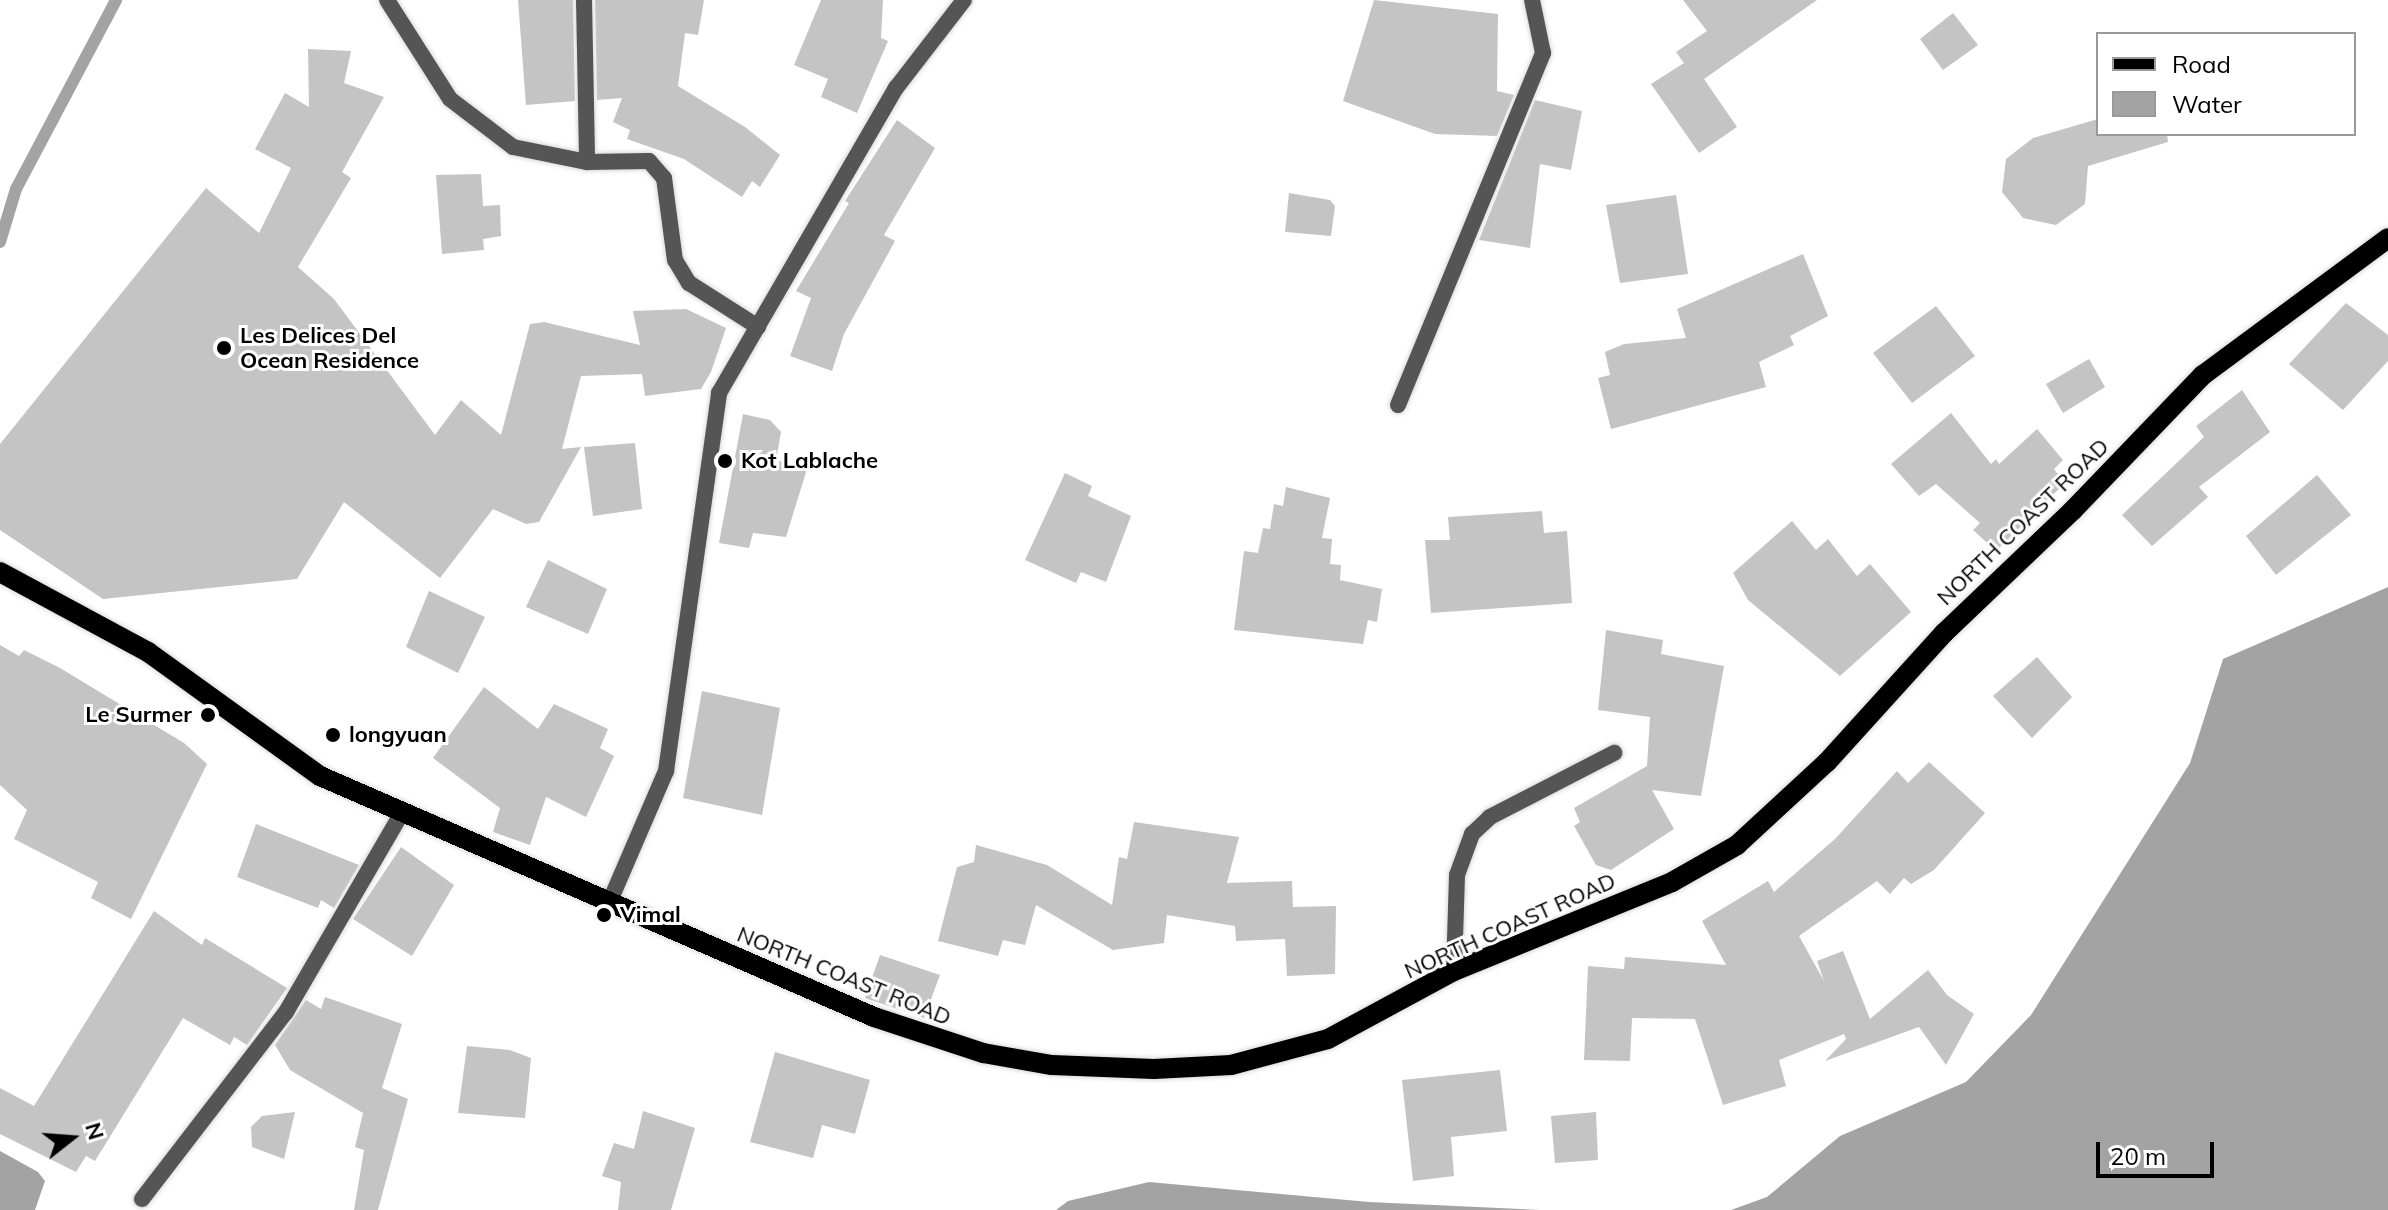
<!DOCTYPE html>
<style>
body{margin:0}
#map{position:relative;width:2388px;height:1210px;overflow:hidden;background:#fff;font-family:Mulish,sans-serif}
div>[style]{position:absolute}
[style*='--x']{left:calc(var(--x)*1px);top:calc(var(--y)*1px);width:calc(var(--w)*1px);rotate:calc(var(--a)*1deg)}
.water>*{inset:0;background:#a3a3a3}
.stream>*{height:12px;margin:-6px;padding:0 6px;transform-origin:6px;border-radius:6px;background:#a3a3a3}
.building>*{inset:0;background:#c4c4c4}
.roads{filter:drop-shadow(0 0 2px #dbdbdb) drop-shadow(0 0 2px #dbdbdb)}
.lane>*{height:16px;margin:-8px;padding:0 8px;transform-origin:8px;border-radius:8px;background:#555}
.street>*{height:16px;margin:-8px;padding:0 8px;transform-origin:8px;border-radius:8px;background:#555}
.primary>*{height:20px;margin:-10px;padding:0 10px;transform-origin:10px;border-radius:10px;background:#000}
.dots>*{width:22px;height:22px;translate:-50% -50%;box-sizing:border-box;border:4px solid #fff;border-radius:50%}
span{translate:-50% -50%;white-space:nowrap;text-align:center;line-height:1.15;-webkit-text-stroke:6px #fff;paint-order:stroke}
.poi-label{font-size:22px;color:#000;font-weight:700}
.left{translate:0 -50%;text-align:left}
.right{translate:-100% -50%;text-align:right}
.street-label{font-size:22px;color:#000}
.legend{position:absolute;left:2096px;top:32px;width:260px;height:104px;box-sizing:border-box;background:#fff;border:2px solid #999;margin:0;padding:10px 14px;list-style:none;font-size:24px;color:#000}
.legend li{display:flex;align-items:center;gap:16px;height:40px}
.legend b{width:40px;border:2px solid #999}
.north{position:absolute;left:32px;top:1098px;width:80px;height:80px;-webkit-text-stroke:6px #fff;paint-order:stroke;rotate:73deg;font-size:22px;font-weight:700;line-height:32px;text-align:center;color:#000}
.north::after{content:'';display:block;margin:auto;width:28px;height:36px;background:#000;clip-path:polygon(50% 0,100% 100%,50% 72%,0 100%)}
.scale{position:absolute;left:2096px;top:1142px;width:118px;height:36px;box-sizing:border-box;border:4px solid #000;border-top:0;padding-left:10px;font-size:24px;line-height:28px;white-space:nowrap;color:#000;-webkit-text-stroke:6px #fff;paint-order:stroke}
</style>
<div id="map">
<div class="water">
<i style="clip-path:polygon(2388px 587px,2388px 1210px,1731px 1210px,1767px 1197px,1840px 1136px,1966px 1082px,2031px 1015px,2190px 763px,2223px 659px)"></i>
<i style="clip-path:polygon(0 1151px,38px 1172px,45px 1181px,35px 1210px,0 1210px)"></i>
<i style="clip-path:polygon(1149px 1182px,1369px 1202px,1540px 1210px,1056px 1210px,1068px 1201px)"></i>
</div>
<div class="stream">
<i style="--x:0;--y:242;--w:55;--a:-73.2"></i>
<i style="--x:16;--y:189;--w:214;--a:-62.1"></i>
</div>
<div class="building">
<i style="clip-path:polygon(518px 0,573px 0,575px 101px,526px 105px)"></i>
<i style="clip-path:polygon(595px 0,704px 0,698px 35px,685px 33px,678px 86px,745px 127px,780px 155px,760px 187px,752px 181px,742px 197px,684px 159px,627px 139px,630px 130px,613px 122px,622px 98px,597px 100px)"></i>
<i style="clip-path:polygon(821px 0,883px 0,881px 38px,888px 41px,857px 113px,821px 97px,828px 79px,794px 65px)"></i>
<i style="clip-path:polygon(1374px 0,1498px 14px,1497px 91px,1514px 95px,1497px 136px,1435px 134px,1343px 101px)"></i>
<i style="clip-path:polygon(1683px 0,1817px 0,1704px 79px,1737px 127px,1699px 153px,1651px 84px,1684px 63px,1676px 52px,1707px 31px)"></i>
<i style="clip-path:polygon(1953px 13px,1978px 45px,1943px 70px,1920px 39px)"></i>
<i style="clip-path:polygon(308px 49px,351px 51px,344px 83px,384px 97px,342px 172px,351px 178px,298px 267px,334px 299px,435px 435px,461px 400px,501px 435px,530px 324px,544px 322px,640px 345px,633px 311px,686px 309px,726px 328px,711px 372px,701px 389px,645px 396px,642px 374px,581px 376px,562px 449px,581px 447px,539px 522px,526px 524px,493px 509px,440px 578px,344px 502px,297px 579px,103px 599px,0 530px,0 444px,206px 188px,259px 233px,291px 168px,255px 149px,285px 93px,309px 107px)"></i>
<i style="clip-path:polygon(1535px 100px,1582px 111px,1571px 170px,1540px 164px,1530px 248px,1479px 240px)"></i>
<i style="clip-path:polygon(2098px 119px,2098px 134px,2167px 134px,2168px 142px,2088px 166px,2085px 204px,2056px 225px,2023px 218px,2002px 192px,2006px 159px,2033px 138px)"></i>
<i style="clip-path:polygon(897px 120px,935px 148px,884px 235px,895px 241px,844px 334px,832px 371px,790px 356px,811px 298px,796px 291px,849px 203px,845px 201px)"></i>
<i style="clip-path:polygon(481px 174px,483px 206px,500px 205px,501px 236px,483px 239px,484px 250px,442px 254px,436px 175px)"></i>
<i style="clip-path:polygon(1289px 193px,1330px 200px,1335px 206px,1331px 236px,1285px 232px)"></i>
<i style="clip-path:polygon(1676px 195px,1688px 274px,1620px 283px,1606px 205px)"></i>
<i style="clip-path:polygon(1803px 254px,1828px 316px,1790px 336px,1794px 345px,1759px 362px,1766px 387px,1611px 429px,1598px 378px,1610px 375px,1605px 352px,1624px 344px,1686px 338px,1677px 309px)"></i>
<i style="clip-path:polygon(2346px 303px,2388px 335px,2388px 361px,2343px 410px,2289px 364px)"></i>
<i style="clip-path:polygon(1936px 306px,1975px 356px,1912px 403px,1873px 353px)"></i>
<i style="clip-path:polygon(2089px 359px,2105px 387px,2063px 413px,2046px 384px)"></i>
<i style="clip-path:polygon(2242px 390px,2270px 432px,2199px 487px,2208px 497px,2152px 546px,2122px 515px,2204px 437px,2196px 426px)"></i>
<i style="clip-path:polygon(1951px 413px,1991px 464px,1996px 459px,1999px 464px,2037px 429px,2063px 460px,2054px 469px,2065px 483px,1996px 551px,1973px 530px,1980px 523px,1936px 484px,1919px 496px,1891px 464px)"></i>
<i style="clip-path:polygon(743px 414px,770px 420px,781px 432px,776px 460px,807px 469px,786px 537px,753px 533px,749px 548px,719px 543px)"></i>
<i style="clip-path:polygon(635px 443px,642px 509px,593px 516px,584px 447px)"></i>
<i style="clip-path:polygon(1065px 473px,1092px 486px,1088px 496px,1131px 516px,1106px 582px,1081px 572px,1076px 583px,1025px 560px)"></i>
<i style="clip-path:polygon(2317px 475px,2351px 515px,2276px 575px,2246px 536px)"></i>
<i style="clip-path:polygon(1286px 487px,1330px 498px,1322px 538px,1332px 539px,1330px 564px,1341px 565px,1340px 580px,1382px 589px,1377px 622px,1368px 620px,1363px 644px,1234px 630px,1244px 551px,1258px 553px,1263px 528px,1270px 529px,1274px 504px,1283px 506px)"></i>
<i style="clip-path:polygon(1542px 511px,1544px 533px,1567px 531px,1572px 603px,1431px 613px,1425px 540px,1450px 540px,1448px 517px)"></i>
<i style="clip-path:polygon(1792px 521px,1816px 550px,1828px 539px,1857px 576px,1870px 564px,1911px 612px,1840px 676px,1748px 600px,1733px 573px)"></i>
<i style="clip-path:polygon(548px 560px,607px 589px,588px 634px,526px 607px)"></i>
<i style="clip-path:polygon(429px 591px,485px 617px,458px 673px,406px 647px)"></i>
<i style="clip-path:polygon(1606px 630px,1663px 640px,1661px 654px,1724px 666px,1701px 796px,1652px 790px,1674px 829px,1611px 870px,1596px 865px,1574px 826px,1580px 822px,1574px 808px,1647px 766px,1650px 717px,1598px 710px)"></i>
<i style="clip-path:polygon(0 645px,19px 656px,24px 650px,60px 668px,184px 743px,207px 764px,131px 919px,91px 898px,98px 882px,14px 839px,27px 810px,0 785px)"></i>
<i style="clip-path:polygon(2037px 657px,2072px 697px,2032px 738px,1993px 696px)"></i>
<i style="clip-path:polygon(484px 687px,538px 729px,554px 704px,608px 729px,600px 748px,614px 756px,586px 817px,546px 797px,530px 845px,493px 832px,500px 808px,433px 758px)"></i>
<i style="clip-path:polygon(702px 691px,780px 708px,762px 815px,683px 798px)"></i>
<i style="clip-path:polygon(1929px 762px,1985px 813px,1934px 870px,1911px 884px,1904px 878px,1890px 894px,1877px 881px,1799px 936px,1824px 981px,1817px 961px,1843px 951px,1870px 1019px,1928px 970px,1947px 995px,1974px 1014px,1946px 1065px,1919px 1027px,1825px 1061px,1846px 1039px,1844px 1034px,1779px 1060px,1786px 1086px,1723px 1105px,1695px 1019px,1632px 1018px,1630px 1061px,1584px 1060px,1588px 966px,1624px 969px,1625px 957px,1726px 965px,1702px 921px,1768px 881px,1774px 892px,1835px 839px,1897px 771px,1908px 783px)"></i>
<i style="clip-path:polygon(1134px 822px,1239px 837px,1227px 883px,1292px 881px,1293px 907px,1336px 906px,1335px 974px,1287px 976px,1285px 939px,1236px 941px,1235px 926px,1167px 915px,1164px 943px,1113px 950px,1036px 905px,1025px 945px,1003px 940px,998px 956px,938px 941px,957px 867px,974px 862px,976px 845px,1047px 865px,1112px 905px,1119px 857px,1127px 859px)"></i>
<i style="clip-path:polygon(256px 824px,359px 865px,334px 908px,321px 900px,318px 908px,237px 877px)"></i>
<i style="clip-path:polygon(401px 847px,454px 885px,412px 956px,353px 919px)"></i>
<i style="clip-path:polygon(154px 911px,202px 945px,205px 938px,287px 988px,247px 1045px,234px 1037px,230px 1045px,183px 1018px,95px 1161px,86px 1156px,76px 1172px,0 1134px,0 1088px,34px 1106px)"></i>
<i style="clip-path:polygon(880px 955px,940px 975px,924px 1018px,865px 998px)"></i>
<i style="clip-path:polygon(325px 997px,402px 1024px,382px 1088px,408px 1099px,378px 1210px,354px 1210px,364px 1150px,355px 1147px,363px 1113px,290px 1070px,275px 1045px,306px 1000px,321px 1009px)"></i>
<i style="clip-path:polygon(467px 1046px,510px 1050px,531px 1058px,525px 1118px,458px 1113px)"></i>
<i style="clip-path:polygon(775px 1052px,870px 1080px,855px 1134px,822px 1125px,813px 1158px,750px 1142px)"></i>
<i style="clip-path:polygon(1500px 1070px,1507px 1131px,1451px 1137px,1454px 1176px,1413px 1181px,1402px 1080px)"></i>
<i style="clip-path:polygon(643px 1111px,695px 1128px,671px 1210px,618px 1210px,621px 1182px,602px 1176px,614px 1143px,634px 1149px)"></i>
<i style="clip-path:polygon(295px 1112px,284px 1159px,252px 1147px,251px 1127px,262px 1116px)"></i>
<i style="clip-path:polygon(1596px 1112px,1598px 1160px,1555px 1163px,1551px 1116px)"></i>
</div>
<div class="roads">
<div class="lane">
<i style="--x:142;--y:1199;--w:236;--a:-52.4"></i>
<i style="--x:286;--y:1012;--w:230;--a:-59.8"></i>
</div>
<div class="street">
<i style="--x:387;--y:0;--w:117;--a:57.5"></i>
<i style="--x:450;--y:99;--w:79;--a:37.3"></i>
<i style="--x:513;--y:147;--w:76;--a:11.5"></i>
<i style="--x:587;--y:162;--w:62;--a:-0.9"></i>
<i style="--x:649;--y:161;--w:23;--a:49"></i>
<i style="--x:664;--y:178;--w:83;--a:82.4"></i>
<i style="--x:675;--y:260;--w:27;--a:59"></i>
<i style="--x:689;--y:283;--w:82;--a:32.5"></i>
<i style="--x:584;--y:0;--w:162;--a:88.9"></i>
<i style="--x:1398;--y:405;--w:381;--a:-67.6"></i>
<i style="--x:1543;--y:53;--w:54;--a:-101.7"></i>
<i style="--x:610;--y:901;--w:142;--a:-66.7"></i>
<i style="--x:666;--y:771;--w:382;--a:-82"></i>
<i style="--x:719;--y:393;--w:353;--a:-59.9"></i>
<i style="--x:896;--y:88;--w:111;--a:-52.3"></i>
<i style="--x:1454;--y:971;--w:96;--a:-88.2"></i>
<i style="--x:1457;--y:875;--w:44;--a:-69.9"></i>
<i style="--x:1472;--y:834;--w:25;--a:-43"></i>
<i style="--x:1490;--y:817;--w:140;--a:-27.3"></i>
</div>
<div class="primary">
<i style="--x:0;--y:572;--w:168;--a:28.4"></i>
<i style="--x:148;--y:652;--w:212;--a:35.8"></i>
<i style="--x:320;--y:776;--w:604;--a:23.51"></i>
<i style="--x:874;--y:1017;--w:115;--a:18.3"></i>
<i style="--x:983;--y:1053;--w:70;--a:9.9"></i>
<i style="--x:1052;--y:1065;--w:102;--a:2.2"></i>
<i style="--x:1154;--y:1069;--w:77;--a:-3"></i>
<i style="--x:1231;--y:1065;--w:100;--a:-15"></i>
<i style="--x:1328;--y:1039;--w:143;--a:-28.4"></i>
<i style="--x:1454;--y:971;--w:235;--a:-22.2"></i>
<i style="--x:1672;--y:882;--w:75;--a:-29.6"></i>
<i style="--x:1737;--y:845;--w:122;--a:-42.7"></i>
<i style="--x:1827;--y:762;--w:174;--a:-47.8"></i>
<i style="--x:1944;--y:633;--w:178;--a:-43.6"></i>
<i style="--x:2073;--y:510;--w:187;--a:-46.1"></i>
<i style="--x:2203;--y:375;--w:230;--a:-36.5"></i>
</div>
</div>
<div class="dots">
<i style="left:224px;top:348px;background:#000"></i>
<i style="left:725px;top:461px;background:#000"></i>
<i style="left:208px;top:715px;background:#000"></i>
<i style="left:333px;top:735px;background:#000"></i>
<i style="left:604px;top:915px;background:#000"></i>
</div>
<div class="poi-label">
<span class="left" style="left:240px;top:348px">Les Delices Del<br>Ocean Residence</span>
<span class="left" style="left:741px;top:461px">Kot Lablache</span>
<span class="right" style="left:192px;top:715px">Le Surmer</span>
<span class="left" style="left:349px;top:735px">longyuan</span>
<span class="left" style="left:620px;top:915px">Vimal</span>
</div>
<div class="street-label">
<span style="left:2023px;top:522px;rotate:-44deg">NORTH COAST ROAD</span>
<span style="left:1510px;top:926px;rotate:-24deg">NORTH COAST ROAD</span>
<span style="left:844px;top:976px;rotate:22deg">NORTH COAST ROAD</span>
</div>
<ul class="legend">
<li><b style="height:10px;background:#000"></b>Road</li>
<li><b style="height:22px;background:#a3a3a3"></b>Water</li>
</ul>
<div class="north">N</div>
<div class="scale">20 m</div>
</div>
